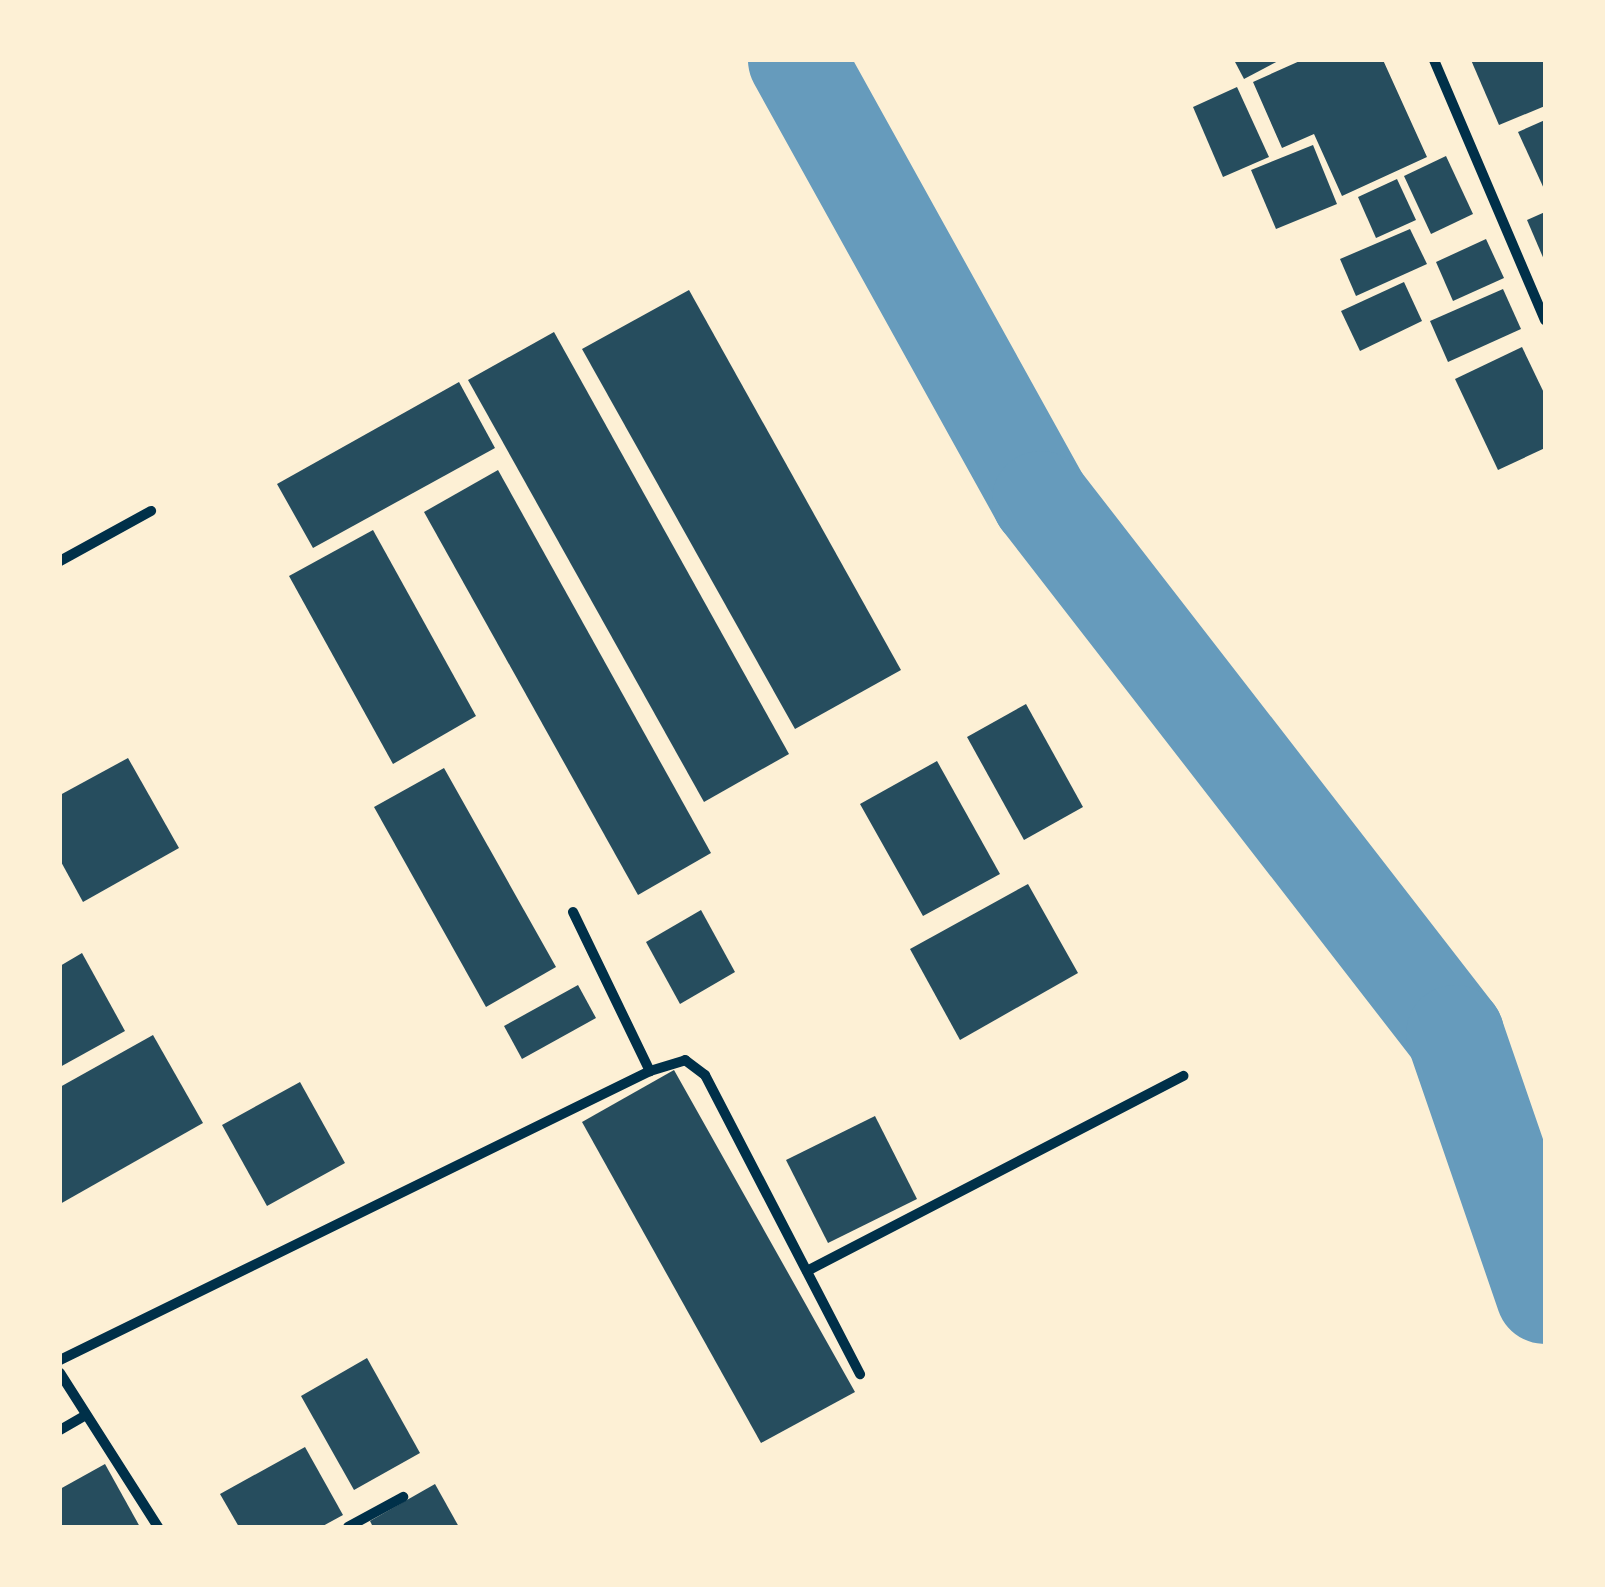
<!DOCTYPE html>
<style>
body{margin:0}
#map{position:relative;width:1605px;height:1587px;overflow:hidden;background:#fdf0d5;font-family:"Space Grotesk",sans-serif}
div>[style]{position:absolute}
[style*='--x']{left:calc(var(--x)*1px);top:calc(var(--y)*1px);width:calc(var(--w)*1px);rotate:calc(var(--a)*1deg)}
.river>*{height:98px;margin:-49px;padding:0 49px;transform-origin:49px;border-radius:49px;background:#669bbc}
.building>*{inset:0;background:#264d5e}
.minor>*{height:10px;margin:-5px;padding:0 5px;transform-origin:5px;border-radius:5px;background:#003049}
span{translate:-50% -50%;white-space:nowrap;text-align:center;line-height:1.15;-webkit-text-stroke:9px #fdf0d5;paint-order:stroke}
.frame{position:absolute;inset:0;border:62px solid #fdf0d5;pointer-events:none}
</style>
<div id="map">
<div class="river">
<i style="--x:797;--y:60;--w:503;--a:60.99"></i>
<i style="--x:1041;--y:500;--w:676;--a:52.21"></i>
<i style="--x:1455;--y:1034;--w:276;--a:71"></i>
</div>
<div class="building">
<i style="clip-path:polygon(1234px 60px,1280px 60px,1244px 79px)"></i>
<i style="clip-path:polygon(1302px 60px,1383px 60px,1427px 157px,1342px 196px,1314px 134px,1282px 148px,1253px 82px)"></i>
<i style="clip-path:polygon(1471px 60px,1545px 60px,1545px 106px,1499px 125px)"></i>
<i style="clip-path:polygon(1237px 87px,1269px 157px,1223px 177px,1193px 107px)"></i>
<i style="clip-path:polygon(1545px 120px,1545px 191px,1518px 132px)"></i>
<i style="clip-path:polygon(1313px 145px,1337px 204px,1276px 229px,1251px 170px)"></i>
<i style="clip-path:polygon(1446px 156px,1473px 214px,1431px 234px,1404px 176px)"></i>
<i style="clip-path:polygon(1397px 179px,1416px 220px,1376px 238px,1358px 197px)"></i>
<i style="clip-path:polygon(1545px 212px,1545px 262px,1527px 220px)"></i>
<i style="clip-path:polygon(1410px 229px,1427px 264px,1356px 296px,1340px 259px)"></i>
<i style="clip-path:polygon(1486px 239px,1504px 278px,1453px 301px,1436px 262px)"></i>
<i style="clip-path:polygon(1404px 282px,1422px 321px,1360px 351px,1341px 311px)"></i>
<i style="clip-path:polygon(1503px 289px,1521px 329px,1448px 362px,1430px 321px)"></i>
<i style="clip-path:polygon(689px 290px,901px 670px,795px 729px,582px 349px)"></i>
<i style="clip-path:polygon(554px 332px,789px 754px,704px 802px,468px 380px)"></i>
<i style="clip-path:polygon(1522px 347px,1545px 395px,1545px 448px,1498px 470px,1455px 379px)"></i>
<i style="clip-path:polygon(459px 382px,495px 448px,313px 548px,277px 484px)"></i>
<i style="clip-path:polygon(498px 470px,711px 853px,638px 895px,424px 512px)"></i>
<i style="clip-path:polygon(373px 530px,476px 716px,393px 764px,289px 576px)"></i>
<i style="clip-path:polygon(1026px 704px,1083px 807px,1024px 840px,967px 737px)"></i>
<i style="clip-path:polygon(128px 758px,179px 848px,83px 902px,60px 860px,60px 795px)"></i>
<i style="clip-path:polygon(937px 761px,1000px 874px,923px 916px,860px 804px)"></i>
<i style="clip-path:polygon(444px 768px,556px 967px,486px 1007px,374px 807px)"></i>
<i style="clip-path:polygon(1028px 884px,1078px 973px,960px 1040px,910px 949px)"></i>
<i style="clip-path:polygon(701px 910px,735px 972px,680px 1004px,646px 942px)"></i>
<i style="clip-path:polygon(82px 953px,125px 1031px,60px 1067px,60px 966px)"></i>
<i style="clip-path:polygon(578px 985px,596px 1018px,522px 1059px,504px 1026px)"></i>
<i style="clip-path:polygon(153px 1035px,203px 1123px,60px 1204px,60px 1087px)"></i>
<i style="clip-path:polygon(674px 1070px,855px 1392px,761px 1443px,582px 1122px)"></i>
<i style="clip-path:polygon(300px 1082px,345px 1163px,267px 1206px,222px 1125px)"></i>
<i style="clip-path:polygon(875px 1116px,917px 1199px,828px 1243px,786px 1160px)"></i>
<i style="clip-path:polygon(367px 1358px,420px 1453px,354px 1490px,301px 1396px)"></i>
<i style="clip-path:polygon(305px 1447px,343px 1515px,321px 1527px,239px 1527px,220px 1494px)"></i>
<i style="clip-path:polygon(105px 1464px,140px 1527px,60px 1527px,60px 1489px)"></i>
<i style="clip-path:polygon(435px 1484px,459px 1527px,373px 1527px,370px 1521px)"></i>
</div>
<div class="minor">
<i style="--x:1434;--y:60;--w:283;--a:66.9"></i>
<i style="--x:60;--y:561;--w:104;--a:-28.8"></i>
<i style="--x:573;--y:912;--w:177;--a:64.2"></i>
<i style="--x:807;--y:1271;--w:424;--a:-27.4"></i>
<i style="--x:60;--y:1360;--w:657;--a:-26.1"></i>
<i style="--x:650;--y:1071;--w:37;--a:-17"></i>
<i style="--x:685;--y:1060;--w:25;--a:37"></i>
<i style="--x:705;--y:1075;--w:337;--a:62.6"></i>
<i style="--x:60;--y:1373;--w:183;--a:57.5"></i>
<i style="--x:60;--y:1430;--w:30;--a:-30"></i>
<i style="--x:348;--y:1527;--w:63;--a:-28.6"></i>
</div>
<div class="frame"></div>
</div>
